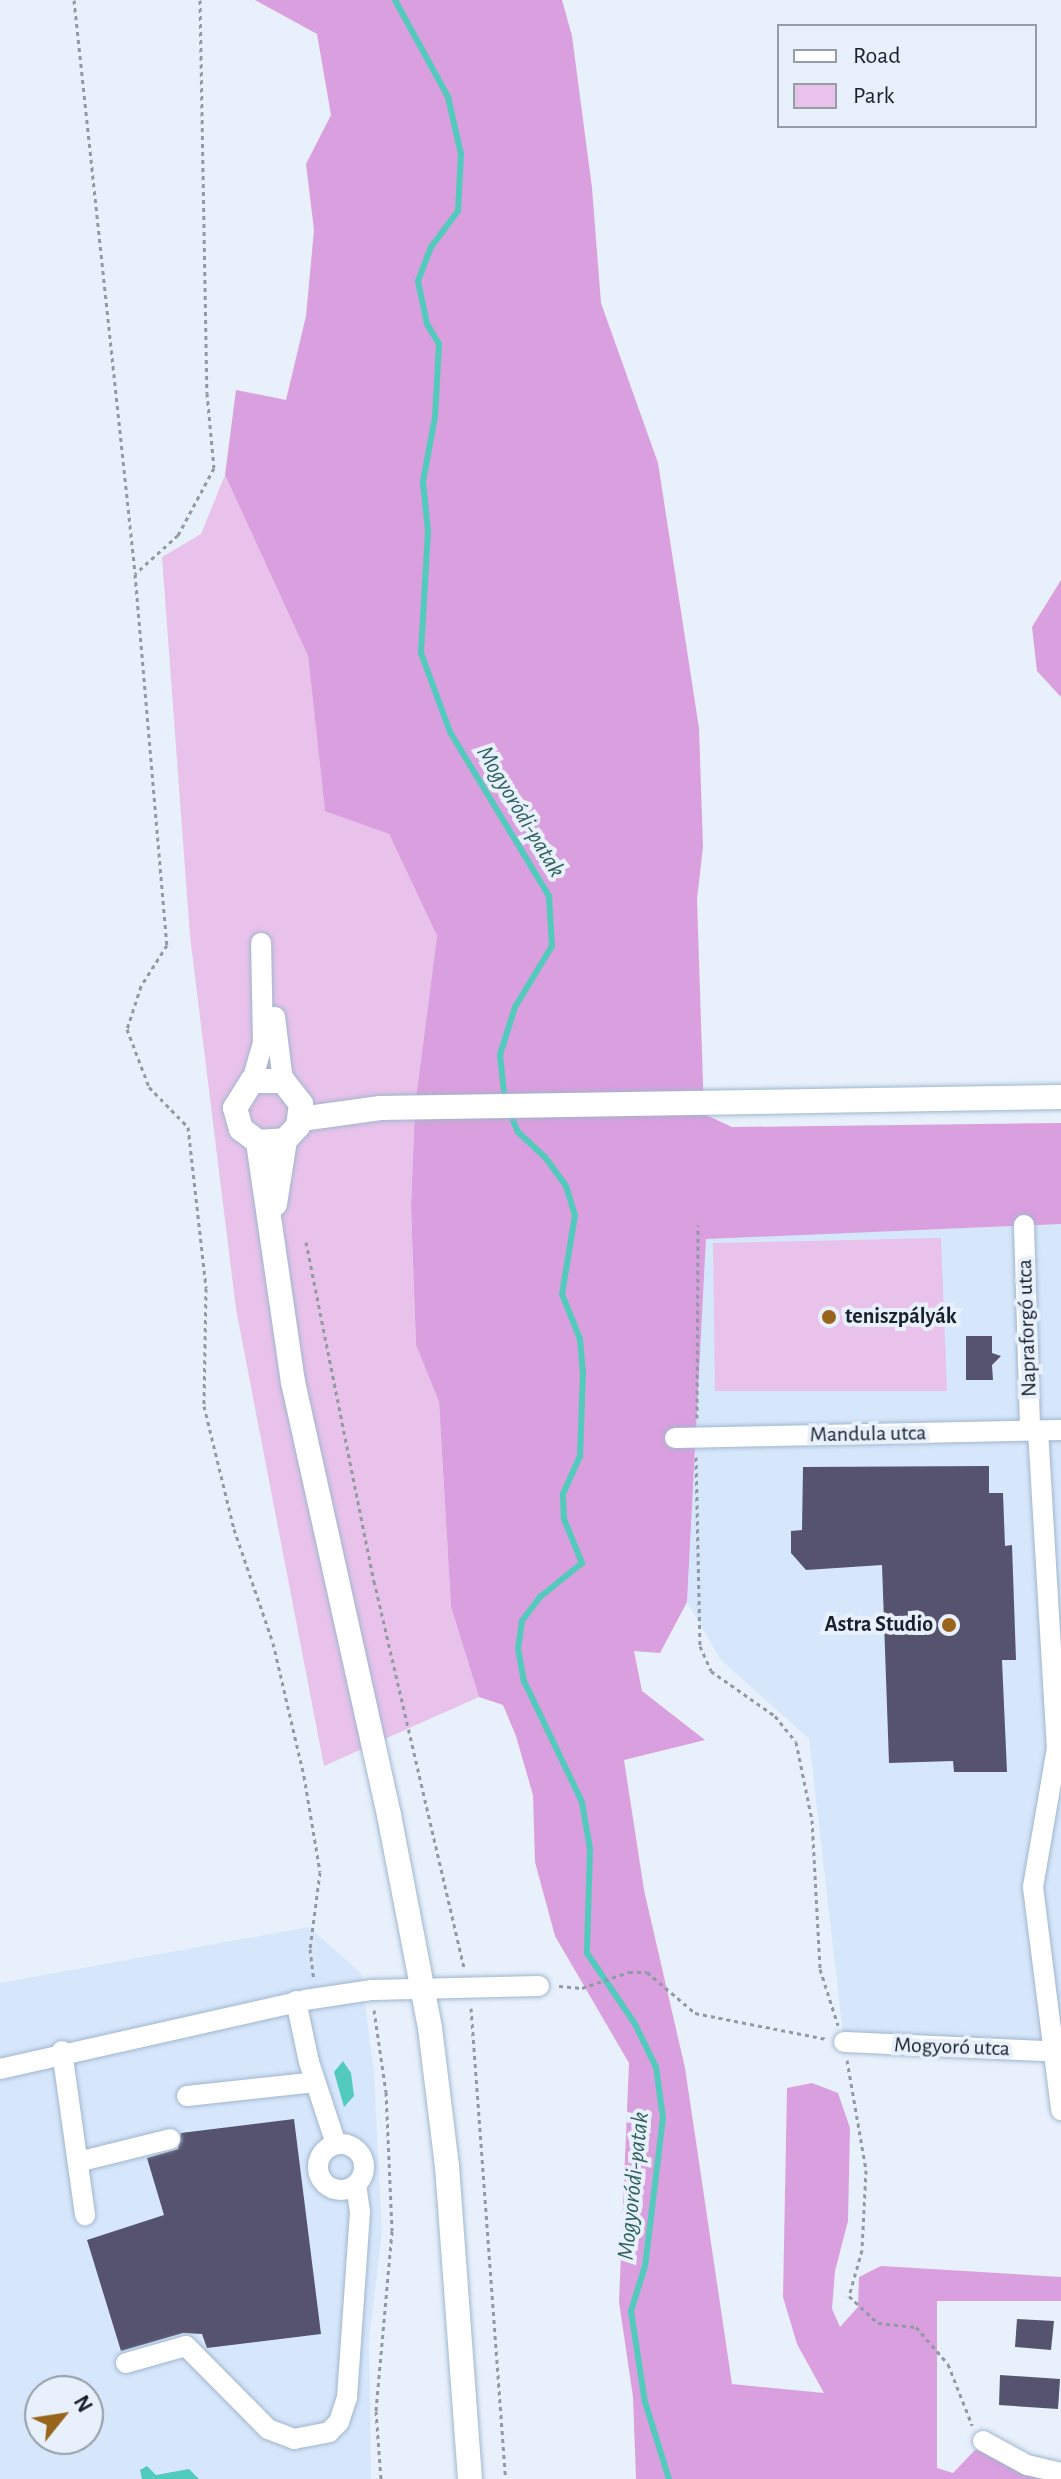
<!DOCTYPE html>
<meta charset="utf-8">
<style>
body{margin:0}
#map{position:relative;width:1061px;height:2479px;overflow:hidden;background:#e7f0fb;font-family:"Alegreya Sans",sans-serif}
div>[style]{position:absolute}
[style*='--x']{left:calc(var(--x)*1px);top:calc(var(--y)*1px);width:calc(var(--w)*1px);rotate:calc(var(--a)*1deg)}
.built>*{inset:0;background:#d7e7fb}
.green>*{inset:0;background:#e8c2ea}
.forest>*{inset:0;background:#da9fde}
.water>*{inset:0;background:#52cabc}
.stream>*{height:6px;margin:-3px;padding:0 3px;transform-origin:3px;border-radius:3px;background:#52cabc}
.building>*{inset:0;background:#56536e}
.path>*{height:3px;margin-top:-1.5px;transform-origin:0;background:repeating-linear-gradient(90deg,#9199a3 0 4px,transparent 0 8px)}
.roads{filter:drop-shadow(0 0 2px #a1b6cf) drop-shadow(0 0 2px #a1b6cf)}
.minor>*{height:20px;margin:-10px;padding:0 10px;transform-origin:10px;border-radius:10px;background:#fff}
.minor>.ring{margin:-10px;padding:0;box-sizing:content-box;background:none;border:20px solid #fff;border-radius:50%}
.major>*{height:24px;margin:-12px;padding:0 12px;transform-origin:12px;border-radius:12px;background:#fff}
.dots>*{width:22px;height:22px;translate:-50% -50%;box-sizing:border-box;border:4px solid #e7f0fb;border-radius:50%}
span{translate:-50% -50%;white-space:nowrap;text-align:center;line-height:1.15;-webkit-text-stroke:8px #e7f0fb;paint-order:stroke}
.poi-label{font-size:22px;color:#19212a;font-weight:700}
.left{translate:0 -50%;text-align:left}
.right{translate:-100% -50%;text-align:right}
.street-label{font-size:22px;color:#19212a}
.water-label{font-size:24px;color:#2e605a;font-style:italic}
.legend{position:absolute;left:777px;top:24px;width:260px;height:104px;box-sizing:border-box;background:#e7f0fb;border:2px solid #959da7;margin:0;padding:10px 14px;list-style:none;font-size:24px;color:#19212a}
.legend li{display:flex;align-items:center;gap:16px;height:40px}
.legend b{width:40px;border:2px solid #959da7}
.north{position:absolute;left:24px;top:2375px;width:80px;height:80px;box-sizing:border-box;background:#e7f0fb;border:2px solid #959da7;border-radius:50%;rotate:60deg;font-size:22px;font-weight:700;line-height:32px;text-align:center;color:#19212a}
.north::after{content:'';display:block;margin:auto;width:28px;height:36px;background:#99641c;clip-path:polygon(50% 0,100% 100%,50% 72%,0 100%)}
</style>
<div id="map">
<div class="built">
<i style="clip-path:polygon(1061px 1224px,1061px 2051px,844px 2042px,809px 1739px,721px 1660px,687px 1602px,706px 1238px)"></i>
<i style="clip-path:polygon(evenodd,309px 1927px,361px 1973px,374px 2073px,382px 2232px,369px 2341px,371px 2479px,0 2479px,0 1983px,309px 1927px,40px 2391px,88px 2391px,88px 2439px,40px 2439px,40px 2391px)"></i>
</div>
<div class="green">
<i style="clip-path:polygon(225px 475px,308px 656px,325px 810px,389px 834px,437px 936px,415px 1106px,411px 1207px,416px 1345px,439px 1402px,451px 1607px,479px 1697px,324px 1766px,236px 1309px,190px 936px,162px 557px,201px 534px)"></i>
<i style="clip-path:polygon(941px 1238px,947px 1391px,715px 1391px,713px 1243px)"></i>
</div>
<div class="forest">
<i style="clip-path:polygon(255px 0,562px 0,572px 36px,592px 188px,601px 303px,658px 463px,699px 728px,703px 847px,697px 899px,704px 1114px,732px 1127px,1061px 1123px,1061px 1224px,706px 1239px,687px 1602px,660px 1653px,634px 1651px,642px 1691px,705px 1740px,624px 1760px,644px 1890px,685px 2068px,732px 2384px,824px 2393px,797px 2344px,783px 2297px,787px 2088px,812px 2083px,838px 2093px,850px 2128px,848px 2221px,835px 2271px,832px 2309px,840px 2327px,858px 2307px,859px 2277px,881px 2266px,1061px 2277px,1061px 2301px,937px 2301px,937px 2468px,953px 2473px,975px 2450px,1015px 2452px,1057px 2479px,636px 2479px,633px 2397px,619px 2302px,629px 2063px,555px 1936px,535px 1862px,533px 1795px,516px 1736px,503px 1705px,479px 1697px,451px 1607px,439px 1402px,416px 1345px,411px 1207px,415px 1106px,437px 936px,389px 834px,325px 811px,308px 656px,225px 475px,236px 390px,286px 400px,306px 316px,314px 230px,306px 164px,331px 115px,317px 34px)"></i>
<i style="clip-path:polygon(1061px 580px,1061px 697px,1037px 671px,1032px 627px)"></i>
</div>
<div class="water">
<i style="clip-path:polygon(343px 2061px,351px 2073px,354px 2096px,344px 2107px,334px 2072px)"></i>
<i style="clip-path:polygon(147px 2466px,156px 2475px,189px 2469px,199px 2479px,142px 2479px,140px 2470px)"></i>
</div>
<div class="stream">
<i style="--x:395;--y:0;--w:111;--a:61.3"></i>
<i style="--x:448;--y:97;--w:58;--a:77.2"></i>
<i style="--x:461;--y:154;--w:57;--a:93"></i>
<i style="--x:458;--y:211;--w:45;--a:126.9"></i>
<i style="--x:431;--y:247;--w:36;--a:111"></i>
<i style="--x:418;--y:281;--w:44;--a:78.2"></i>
<i style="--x:427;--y:324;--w:23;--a:59"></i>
<i style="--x:439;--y:344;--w:73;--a:93.1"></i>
<i style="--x:435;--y:417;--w:66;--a:100.5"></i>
<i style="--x:423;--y:482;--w:49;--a:84.2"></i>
<i style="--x:428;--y:531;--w:122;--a:93.3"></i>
<i style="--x:421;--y:653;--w:84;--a:69.8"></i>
<i style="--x:450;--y:732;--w:192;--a:58.9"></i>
<i style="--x:549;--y:896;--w:50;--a:86.6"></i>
<i style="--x:552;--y:946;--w:71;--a:121.2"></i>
<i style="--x:515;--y:1007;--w:50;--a:107.4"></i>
<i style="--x:500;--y:1055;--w:46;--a:83.8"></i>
<i style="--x:509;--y:1111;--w:23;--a:67"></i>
<i style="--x:518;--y:1132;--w:37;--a:43"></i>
<i style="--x:545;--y:1157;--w:36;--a:54"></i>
<i style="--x:566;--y:1186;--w:30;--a:73"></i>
<i style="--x:575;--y:1215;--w:80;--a:99.3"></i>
<i style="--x:562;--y:1294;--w:48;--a:68.2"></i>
<i style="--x:580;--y:1339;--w:33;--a:85"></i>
<i style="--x:583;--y:1372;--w:84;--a:92"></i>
<i style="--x:580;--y:1456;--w:42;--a:114.1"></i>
<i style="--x:563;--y:1494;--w:25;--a:88"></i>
<i style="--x:564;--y:1519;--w:48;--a:67.8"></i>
<i style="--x:582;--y:1563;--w:54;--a:141"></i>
<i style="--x:540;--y:1597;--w:30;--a:127"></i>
<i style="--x:522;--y:1621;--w:27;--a:98"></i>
<i style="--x:518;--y:1648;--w:34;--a:80"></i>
<i style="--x:524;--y:1681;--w:134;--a:64.4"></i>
<i style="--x:582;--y:1802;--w:48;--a:80.3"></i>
<i style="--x:590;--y:1849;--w:104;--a:91.7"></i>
<i style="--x:587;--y:1953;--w:86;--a:55.9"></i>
<i style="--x:635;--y:2024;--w:48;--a:64"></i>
<i style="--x:656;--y:2067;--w:51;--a:82.2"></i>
<i style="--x:663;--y:2118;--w:149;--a:96.9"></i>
<i style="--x:645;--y:2266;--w:47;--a:107.3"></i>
<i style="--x:631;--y:2311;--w:92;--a:81.3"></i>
<i style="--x:645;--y:2402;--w:81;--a:72.7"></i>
</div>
<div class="building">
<i style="clip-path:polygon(966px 1336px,992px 1336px,992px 1353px,1001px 1356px,992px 1365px,993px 1380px,966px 1380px)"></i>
<i style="clip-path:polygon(989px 1466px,989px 1493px,1003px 1493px,1005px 1546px,1012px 1545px,1016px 1660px,1002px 1660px,1007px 1772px,954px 1772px,953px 1761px,889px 1763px,882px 1565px,806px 1570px,791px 1553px,791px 1531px,802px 1530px,803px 1467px)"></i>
<i style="clip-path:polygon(294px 2119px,321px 2334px,207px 2348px,202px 2334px,183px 2333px,121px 2351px,87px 2240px,164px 2215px,147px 2158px,178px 2149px,181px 2133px)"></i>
<i style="clip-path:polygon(1017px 2319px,1054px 2321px,1051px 2350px,1015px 2347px)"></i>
<i style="clip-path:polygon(1000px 2375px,1060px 2379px,1058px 2409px,999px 2405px)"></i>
</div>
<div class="path">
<i style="--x:74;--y:0;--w:576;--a:83.92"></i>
<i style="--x:200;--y:0;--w:393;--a:89"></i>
<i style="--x:207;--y:393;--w:75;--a:84.7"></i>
<i style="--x:214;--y:468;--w:76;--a:118.2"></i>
<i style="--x:178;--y:535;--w:58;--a:137.8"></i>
<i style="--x:135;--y:574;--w:372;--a:85.1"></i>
<i style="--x:167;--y:945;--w:49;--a:122.4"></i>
<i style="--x:141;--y:986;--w:45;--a:108"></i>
<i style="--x:127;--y:1029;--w:62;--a:69.2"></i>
<i style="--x:149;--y:1087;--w:56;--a:45.7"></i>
<i style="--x:188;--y:1127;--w:162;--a:83.6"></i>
<i style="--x:206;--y:1288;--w:118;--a:91"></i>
<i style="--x:204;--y:1406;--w:127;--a:76.3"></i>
<i style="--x:234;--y:1529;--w:120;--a:71.1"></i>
<i style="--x:273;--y:1643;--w:137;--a:76.9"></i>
<i style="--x:304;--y:1776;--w:97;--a:80.5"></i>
<i style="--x:320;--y:1872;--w:78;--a:97.4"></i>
<i style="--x:310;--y:1949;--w:31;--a:83"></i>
<i style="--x:306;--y:1242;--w:346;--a:78.7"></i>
<i style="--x:374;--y:1581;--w:398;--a:76.9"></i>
<i style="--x:697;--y:1418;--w:193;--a:-89.7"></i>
<i style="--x:696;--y:1457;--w:189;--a:88.8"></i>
<i style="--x:700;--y:1646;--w:27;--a:66"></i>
<i style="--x:711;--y:1671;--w:78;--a:35.1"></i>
<i style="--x:775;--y:1716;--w:33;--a:51"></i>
<i style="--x:796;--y:1742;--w:80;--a:78.4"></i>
<i style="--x:812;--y:1820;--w:149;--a:86.9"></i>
<i style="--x:820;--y:1969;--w:59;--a:72.2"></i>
<i style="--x:559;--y:1986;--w:23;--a:5"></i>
<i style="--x:582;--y:1988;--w:50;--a:-18.8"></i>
<i style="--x:629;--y:1972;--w:18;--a:0"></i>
<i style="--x:647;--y:1972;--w:63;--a:40.5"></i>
<i style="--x:695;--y:2013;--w:134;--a:11.2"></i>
<i style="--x:471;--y:2008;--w:472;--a:85.8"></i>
<i style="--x:374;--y:2010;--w:83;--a:81.7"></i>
<i style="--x:386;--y:2092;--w:139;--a:87.5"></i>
<i style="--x:392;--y:2231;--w:181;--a:95.1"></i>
<i style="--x:376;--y:2411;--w:68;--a:85.8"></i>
<i style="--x:847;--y:2060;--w:112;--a:80.2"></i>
<i style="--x:866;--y:2170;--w:80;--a:92.9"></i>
<i style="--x:862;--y:2250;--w:48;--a:105.8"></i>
<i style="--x:849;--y:2296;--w:40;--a:43"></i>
<i style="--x:878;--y:2323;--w:38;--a:6"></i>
<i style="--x:916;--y:2327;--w:49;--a:49.1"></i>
<i style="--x:948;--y:2364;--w:66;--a:68.5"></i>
</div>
<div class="roads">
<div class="minor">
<i style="--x:275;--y:1017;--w:64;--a:82.9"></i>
<i style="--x:252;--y:1081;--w:40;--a:-74"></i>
<i style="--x:263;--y:1043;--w:100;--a:-91.1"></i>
<i style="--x:1024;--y:1225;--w:206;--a:88.3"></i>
<i style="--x:1038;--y:1430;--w:319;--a:86.6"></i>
<i style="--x:1057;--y:1748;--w:141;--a:99.8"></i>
<i style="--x:1033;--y:1887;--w:225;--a:82.8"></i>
<i style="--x:675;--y:1438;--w:386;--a:-1.2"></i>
<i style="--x:296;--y:2001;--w:62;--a:78"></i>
<i style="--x:309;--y:2062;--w:86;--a:71.8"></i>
<i style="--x:844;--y:2042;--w:217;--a:2.6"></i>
<i style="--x:62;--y:2051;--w:166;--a:82"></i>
<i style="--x:0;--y:2069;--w:313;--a:-12.7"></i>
<i style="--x:305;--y:2000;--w:68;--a:-8.5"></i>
<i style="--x:372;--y:1990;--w:167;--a:-1.4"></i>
<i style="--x:187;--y:2096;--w:129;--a:-6.2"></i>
<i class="ring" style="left:318px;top:2144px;width:26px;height:26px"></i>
<i style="--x:78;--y:2162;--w:95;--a:-14"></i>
<i style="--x:126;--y:2363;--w:62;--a:-15.8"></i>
<i style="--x:186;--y:2346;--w:117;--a:45.3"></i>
<i style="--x:268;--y:2429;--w:28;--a:21"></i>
<i style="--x:294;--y:2439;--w:36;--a:-11"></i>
<i style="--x:329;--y:2432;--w:14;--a:-45"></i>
<i style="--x:339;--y:2422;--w:25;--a:-72"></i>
<i style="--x:347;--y:2398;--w:186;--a:-86"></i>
<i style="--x:360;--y:2212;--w:28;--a:-98"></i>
<i style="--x:983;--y:2441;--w:50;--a:28.6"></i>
<i style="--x:1027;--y:2465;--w:35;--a:13"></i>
</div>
<div class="major">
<i style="--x:301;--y:1119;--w:80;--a:-7.9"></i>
<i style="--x:380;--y:1108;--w:681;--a:-0.93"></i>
<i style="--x:258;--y:1142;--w:243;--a:81.7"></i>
<i style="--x:293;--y:1382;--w:444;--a:77.5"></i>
<i style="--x:389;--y:1815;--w:217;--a:79.1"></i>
<i style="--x:430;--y:2028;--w:139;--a:83"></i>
<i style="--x:447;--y:2166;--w:314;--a:85.8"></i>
<i style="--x:275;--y:1204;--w:65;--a:-81.1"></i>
<i style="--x:285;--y:1140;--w:19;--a:-47"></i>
<i style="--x:298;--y:1126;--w:22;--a:-82"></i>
<i style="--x:301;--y:1104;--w:29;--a:-128"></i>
<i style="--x:283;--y:1081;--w:31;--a:180"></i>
<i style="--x:252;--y:1081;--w:32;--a:122"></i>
<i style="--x:235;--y:1108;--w:22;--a:74"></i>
<i style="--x:241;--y:1129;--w:21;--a:37"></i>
<i style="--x:258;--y:1142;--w:27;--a:-4"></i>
</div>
</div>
<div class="dots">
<i style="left:829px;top:1317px;background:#99641c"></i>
<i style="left:949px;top:1625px;background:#99641c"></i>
</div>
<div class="poi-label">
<span class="left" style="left:845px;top:1317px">teniszpályák</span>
<span class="right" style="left:933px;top:1625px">Astra Studio</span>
</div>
<div class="street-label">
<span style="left:1027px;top:1328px;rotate:-92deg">Napraforgó utca</span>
<span style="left:868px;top:1434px;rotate:-1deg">Mandula utca</span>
<span style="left:952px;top:2047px;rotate:2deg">Mogyoró utca</span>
</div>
<div class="water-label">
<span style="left:520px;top:812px;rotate:59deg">Mogyoródi-patak</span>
<span style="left:634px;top:2186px;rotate:-84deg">Mogyoródi-patak</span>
</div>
<ul class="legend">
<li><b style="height:10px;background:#fff"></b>Road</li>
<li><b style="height:22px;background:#e8c2ea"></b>Park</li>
</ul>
<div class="north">N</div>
</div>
